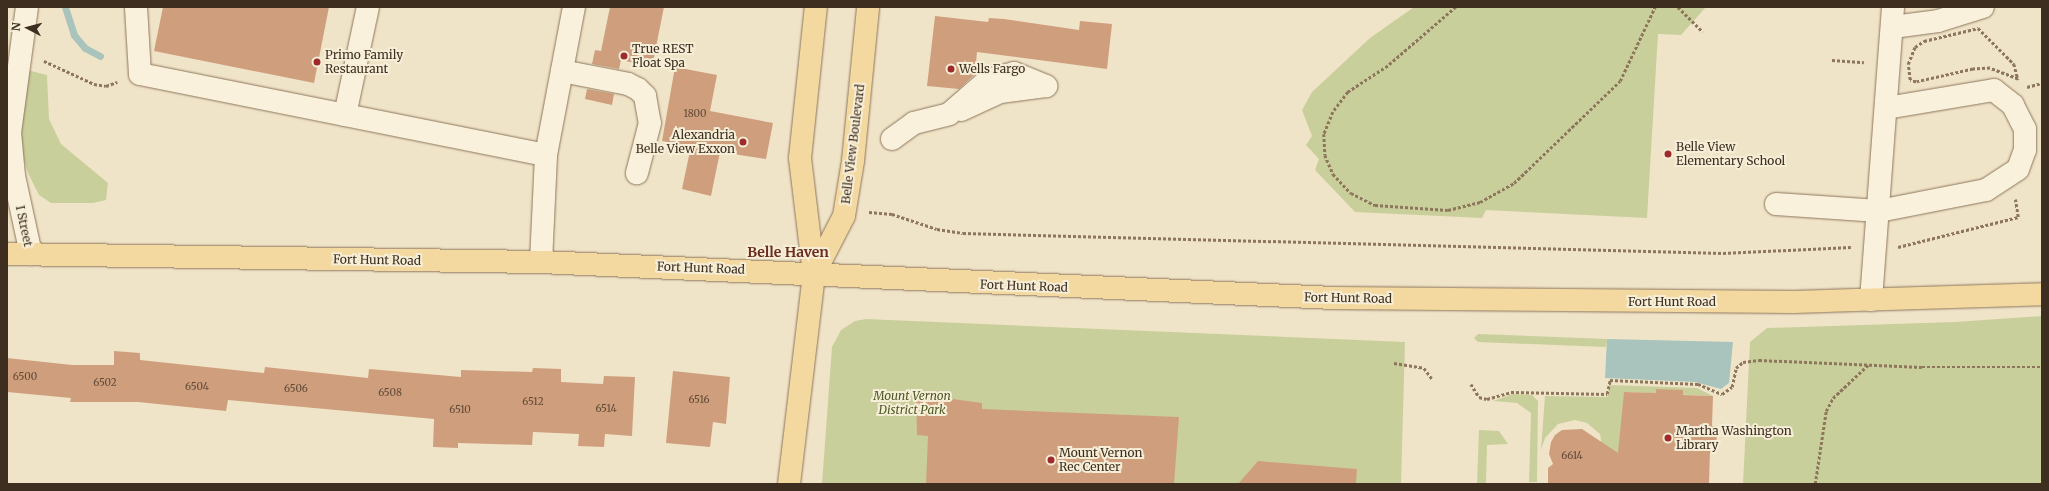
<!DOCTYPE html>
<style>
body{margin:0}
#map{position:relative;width:2049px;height:491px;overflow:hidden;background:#f0e4c8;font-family:Merriweather,serif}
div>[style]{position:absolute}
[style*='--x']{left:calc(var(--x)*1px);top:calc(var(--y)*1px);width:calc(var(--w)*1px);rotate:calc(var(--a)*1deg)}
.green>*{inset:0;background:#c9cf9b}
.water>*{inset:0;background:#a9c4bc}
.stream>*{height:7px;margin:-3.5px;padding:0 3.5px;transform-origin:3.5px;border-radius:3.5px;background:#a9c4bc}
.building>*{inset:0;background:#cf9f7d}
.path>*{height:2.5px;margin-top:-1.25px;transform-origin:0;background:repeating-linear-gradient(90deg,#8d765c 0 3px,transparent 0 5px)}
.roads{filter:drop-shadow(0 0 1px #8d765c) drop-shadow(0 0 1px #8d765c)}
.minor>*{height:22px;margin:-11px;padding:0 11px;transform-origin:11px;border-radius:11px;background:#faf1dc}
.major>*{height:22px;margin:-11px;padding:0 11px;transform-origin:11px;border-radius:11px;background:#f3d9a0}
.dots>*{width:11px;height:11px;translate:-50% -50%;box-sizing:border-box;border:2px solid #f7eed8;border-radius:50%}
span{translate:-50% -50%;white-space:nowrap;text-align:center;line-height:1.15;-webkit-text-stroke:4px #f7eed8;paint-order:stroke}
.number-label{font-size:10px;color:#624a37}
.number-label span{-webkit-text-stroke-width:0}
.poi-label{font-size:12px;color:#3d2e20}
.left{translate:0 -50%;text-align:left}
.right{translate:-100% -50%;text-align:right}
.street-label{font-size:12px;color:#3d2e20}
.park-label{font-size:12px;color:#4d5a26;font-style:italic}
.quarter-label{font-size:14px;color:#6b2e1e;font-weight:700}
.frame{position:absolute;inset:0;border:8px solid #3d2e20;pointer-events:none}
.north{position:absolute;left:8px;top:8px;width:40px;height:40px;-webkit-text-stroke:3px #f7eed8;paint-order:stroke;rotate:276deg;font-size:11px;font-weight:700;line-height:16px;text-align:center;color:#3d2e20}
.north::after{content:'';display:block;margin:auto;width:14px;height:18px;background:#3d2e20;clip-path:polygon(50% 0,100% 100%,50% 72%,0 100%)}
</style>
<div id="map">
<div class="green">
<i style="clip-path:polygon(1414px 7px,1706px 7px,1681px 35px,1658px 34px,1647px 218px,1486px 210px,1482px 218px,1355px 212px,1315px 170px,1319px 159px,1306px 145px,1312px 136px,1302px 110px,1312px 92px,1370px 38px)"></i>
<i style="clip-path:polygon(27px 70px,47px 75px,49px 119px,61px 144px,108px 183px,106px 200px,93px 203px,51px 203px,39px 195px,28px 173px,20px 147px)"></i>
<i style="clip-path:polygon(2042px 316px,2042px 484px,1743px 484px,1750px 342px,1767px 328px,1955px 322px)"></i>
<i style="clip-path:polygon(866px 319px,1405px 342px,1401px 484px,822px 484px,832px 347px,841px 330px,855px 321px)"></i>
<i style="clip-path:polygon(1478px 334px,1607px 339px,1606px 347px,1478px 342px,1474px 338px)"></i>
<i style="clip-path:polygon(1609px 385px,1697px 388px,1713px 396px,1624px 392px,1622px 481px,1603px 452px,1600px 434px,1587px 423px,1575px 420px,1558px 424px,1545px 438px,1541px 450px,1545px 396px,1607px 397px)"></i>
<i style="clip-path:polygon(1513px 394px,1532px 395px,1538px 401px,1537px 482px,1529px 482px,1531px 413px,1517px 403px,1493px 401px)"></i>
<i style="clip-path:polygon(1479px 430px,1499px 431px,1508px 444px,1487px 445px,1486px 484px,1477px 484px)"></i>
</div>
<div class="water">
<i style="clip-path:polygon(1607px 339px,1733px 342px,1729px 383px,1721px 389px,1695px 382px,1605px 378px)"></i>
</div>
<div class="stream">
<i style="--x:65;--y:7;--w:29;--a:72"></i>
<i style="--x:74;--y:35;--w:17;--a:50"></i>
<i style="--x:85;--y:48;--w:17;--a:28"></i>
</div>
<div class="building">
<i style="clip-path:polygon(163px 7px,329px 7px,314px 83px,154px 51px)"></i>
<i style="clip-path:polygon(610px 7px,664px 7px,652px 67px,621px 60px,619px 69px,592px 64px,595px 50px,601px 51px)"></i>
<i style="clip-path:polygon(935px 16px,988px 22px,989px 18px,1004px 19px,1079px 30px,1080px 21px,1112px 24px,1107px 69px,977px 52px,975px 74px,959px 89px,927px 86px)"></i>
<i style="clip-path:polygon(675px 67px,717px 75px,710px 111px,773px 123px,766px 159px,720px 152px,711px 196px,682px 189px,691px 146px,662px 141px)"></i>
<i style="clip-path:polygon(587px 89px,614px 94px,612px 105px,585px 99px)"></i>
<i style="clip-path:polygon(114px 351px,140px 353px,140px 360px,264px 373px,265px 367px,368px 378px,369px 369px,461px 377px,461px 370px,532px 372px,533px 368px,561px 369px,561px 382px,603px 384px,604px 376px,635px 377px,632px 436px,605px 434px,604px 447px,578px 446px,579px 434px,533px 432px,532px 445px,458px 443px,458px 448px,433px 447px,434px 419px,228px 400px,226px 411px,138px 402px,70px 402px,71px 398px,7px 392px,7px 358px,72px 365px,114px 365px)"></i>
<i style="clip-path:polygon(673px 371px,730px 377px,726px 424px,713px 422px,710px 447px,666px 443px)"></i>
<i style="clip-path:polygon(1656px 389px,1683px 390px,1683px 395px,1713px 396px,1712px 426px,1717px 426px,1716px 453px,1710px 452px,1709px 483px,1548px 484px,1548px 468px,1553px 464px,1549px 454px,1551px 442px,1555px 435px,1562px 430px,1582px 429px,1618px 453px,1624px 392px,1656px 393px)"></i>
<i style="clip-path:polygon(916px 394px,982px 403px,982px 409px,1179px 417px,1174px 484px,926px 484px,928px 436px,917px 435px)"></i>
<i style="clip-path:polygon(1258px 461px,1357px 469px,1356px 484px,1238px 484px)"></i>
</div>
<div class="path">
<i style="--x:1456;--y:7;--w:90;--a:139.1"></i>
<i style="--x:1388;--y:66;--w:48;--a:147"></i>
<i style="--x:1348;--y:92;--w:25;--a:127"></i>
<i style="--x:1333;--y:112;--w:24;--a:112"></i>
<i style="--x:1324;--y:134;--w:21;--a:87"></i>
<i style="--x:1325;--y:155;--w:21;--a:67"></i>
<i style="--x:1333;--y:174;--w:26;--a:47"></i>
<i style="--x:1351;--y:193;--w:27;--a:27"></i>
<i style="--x:1375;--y:205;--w:73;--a:3.9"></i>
<i style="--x:1448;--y:210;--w:33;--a:-14"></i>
<i style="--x:1480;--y:202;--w:39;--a:-29"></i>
<i style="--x:1514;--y:183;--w:147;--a:-43.9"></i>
<i style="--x:1620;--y:81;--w:82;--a:-64.7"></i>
<i style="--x:1678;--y:7;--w:35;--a:45"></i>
<i style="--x:1978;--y:28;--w:51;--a:45"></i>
<i style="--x:2014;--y:64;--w:16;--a:75"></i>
<i style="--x:2018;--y:79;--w:30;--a:-159"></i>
<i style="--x:1990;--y:68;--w:17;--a:177"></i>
<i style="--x:1973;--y:69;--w:58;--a:167.2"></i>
<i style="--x:1916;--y:82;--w:6;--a:-162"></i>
<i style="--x:1910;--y:80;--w:16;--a:-97"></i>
<i style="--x:1908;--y:64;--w:18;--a:-68"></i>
<i style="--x:1915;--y:47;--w:11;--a:-34"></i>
<i style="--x:1924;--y:41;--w:56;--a:-13.5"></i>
<i style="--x:1832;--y:60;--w:32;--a:4"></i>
<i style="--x:44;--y:61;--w:55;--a:24.7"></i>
<i style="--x:94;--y:84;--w:12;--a:9"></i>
<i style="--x:106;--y:86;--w:12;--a:-20"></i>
<i style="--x:2027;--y:87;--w:16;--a:-15"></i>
<i style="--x:869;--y:212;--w:23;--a:5"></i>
<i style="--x:892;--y:214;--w:47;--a:18.4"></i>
<i style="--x:937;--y:229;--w:26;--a:9"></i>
<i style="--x:963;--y:233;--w:760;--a:1.51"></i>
<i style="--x:1723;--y:253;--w:128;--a:-2.7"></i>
<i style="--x:1898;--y:247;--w:124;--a:-14"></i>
<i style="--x:2018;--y:217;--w:18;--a:-99"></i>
<i style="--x:1394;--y:363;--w:30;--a:9"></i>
<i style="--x:1424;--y:368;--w:15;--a:53"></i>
<i style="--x:1471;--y:384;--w:15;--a:58"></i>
<i style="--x:1479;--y:397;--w:8;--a:14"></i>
<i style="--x:1487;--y:399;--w:25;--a:-16"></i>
<i style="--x:1511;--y:392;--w:96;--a:1.2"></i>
<i style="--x:1607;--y:394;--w:14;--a:-78"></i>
<i style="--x:1610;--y:380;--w:88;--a:2.6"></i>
<i style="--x:1698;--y:384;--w:26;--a:23"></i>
<i style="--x:1722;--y:394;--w:12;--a:-35"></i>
<i style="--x:1732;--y:387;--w:19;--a:-78"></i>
<i style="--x:1736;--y:368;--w:9;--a:-41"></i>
<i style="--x:1743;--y:362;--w:16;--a:-7"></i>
<i style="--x:1759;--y:360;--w:163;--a:2.5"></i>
<i style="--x:1922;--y:367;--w:120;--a:0"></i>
<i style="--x:1815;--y:484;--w:74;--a:-81.4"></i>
<i style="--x:1826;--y:411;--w:15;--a:-62"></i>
<i style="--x:1833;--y:398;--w:50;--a:-43.4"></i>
</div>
<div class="roads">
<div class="minor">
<i style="--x:27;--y:7;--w:126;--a:97.7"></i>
<i style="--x:10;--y:132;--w:44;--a:84.8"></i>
<i style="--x:14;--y:176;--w:80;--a:77.7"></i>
<i style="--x:136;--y:7;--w:67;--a:86.6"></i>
<i style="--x:140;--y:74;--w:414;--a:11.3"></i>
<i style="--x:1893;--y:27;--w:45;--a:-7.6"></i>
<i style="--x:1938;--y:21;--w:47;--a:-17.3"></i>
<i style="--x:562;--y:71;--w:67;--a:11.1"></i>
<i style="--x:628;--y:84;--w:11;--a:27"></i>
<i style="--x:638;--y:89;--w:10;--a:45"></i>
<i style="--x:645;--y:96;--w:27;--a:80"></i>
<i style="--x:650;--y:123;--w:52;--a:104.6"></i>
<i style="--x:961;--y:110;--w:43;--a:-24.8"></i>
<i style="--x:1000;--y:92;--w:46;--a:-7.4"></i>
<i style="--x:345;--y:115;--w:110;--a:-78"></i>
<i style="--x:892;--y:139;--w:27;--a:-36"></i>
<i style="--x:914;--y:123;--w:36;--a:-14"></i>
<i style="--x:949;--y:114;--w:52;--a:-41.1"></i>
<i style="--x:988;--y:80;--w:27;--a:-15"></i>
<i style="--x:1014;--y:73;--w:35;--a:22"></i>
<i style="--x:1776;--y:204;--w:103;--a:3.9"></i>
<i style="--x:1879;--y:211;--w:109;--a:-11.1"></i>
<i style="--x:1986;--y:190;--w:38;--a:-33"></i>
<i style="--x:2018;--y:169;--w:20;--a:-70"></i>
<i style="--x:2025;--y:150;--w:21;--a:-90"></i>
<i style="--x:2025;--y:129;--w:27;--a:-117"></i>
<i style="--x:2013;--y:105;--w:24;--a:-142"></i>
<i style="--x:1994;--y:90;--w:109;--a:170.5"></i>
<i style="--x:541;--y:262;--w:107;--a:-87.3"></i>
<i style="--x:546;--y:155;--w:151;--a:-79.3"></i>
<i style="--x:1871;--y:300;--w:294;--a:-85.7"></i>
</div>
<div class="major">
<i style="--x:7;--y:254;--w:534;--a:0.86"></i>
<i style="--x:541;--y:262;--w:793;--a:2.6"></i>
<i style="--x:1333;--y:298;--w:461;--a:0.5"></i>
<i style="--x:1794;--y:302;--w:248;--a:-1.8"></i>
<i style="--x:814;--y:274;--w:65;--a:-62.7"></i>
<i style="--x:844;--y:216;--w:56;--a:-80.7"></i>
<i style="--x:853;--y:161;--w:155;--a:-84.4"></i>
<i style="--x:789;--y:484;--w:211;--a:-83.2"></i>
<i style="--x:814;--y:274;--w:117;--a:-96.9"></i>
<i style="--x:800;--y:158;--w:152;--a:-84"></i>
</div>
</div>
<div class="dots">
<i style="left:624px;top:56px;background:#9e2a2b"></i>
<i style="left:317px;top:62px;background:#9e2a2b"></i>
<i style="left:951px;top:69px;background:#9e2a2b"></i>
<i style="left:743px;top:142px;background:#9e2a2b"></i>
<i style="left:1668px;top:154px;background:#9e2a2b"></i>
<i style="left:1668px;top:438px;background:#9e2a2b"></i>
<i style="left:1051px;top:460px;background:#9e2a2b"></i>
</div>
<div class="number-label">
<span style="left:695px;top:114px">1800</span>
<span style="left:25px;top:377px">6500</span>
<span style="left:105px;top:383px">6502</span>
<span style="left:197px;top:387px">6504</span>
<span style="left:296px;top:389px">6506</span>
<span style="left:390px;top:393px">6508</span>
<span style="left:699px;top:400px">6516</span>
<span style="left:533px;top:402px">6512</span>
<span style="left:606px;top:409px">6514</span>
<span style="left:460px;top:410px">6510</span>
<span style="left:1572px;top:456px">6614</span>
</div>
<div class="poi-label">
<span class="left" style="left:632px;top:56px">True REST<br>Float Spa</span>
<span class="left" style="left:325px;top:62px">Primo Family<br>Restaurant</span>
<span class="left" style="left:959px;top:69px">Wells Fargo</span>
<span class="right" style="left:735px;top:142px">Alexandria<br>Belle View Exxon</span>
<span class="left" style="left:1676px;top:154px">Belle View<br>Elementary School</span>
<span class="left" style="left:1676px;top:438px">Martha Washington<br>Library</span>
<span class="left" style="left:1059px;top:460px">Mount Vernon<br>Rec Center</span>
</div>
<div class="street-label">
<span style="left:853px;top:144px;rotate:-83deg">Belle View Boulevard</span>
<span style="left:24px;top:226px;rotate:78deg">I Street</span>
<span style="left:377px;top:260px;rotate:1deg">Fort Hunt Road</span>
<span style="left:701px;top:268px;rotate:2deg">Fort Hunt Road</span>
<span style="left:1024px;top:286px;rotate:2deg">Fort Hunt Road</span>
<span style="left:1348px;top:298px;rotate:1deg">Fort Hunt Road</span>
<span style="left:1672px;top:302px">Fort Hunt Road</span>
</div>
<div class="park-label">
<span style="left:912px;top:403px">Mount Vernon<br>District Park</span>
</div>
<div class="quarter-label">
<span style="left:788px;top:252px">Belle Haven</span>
</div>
<div class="frame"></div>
<div class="north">N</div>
</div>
